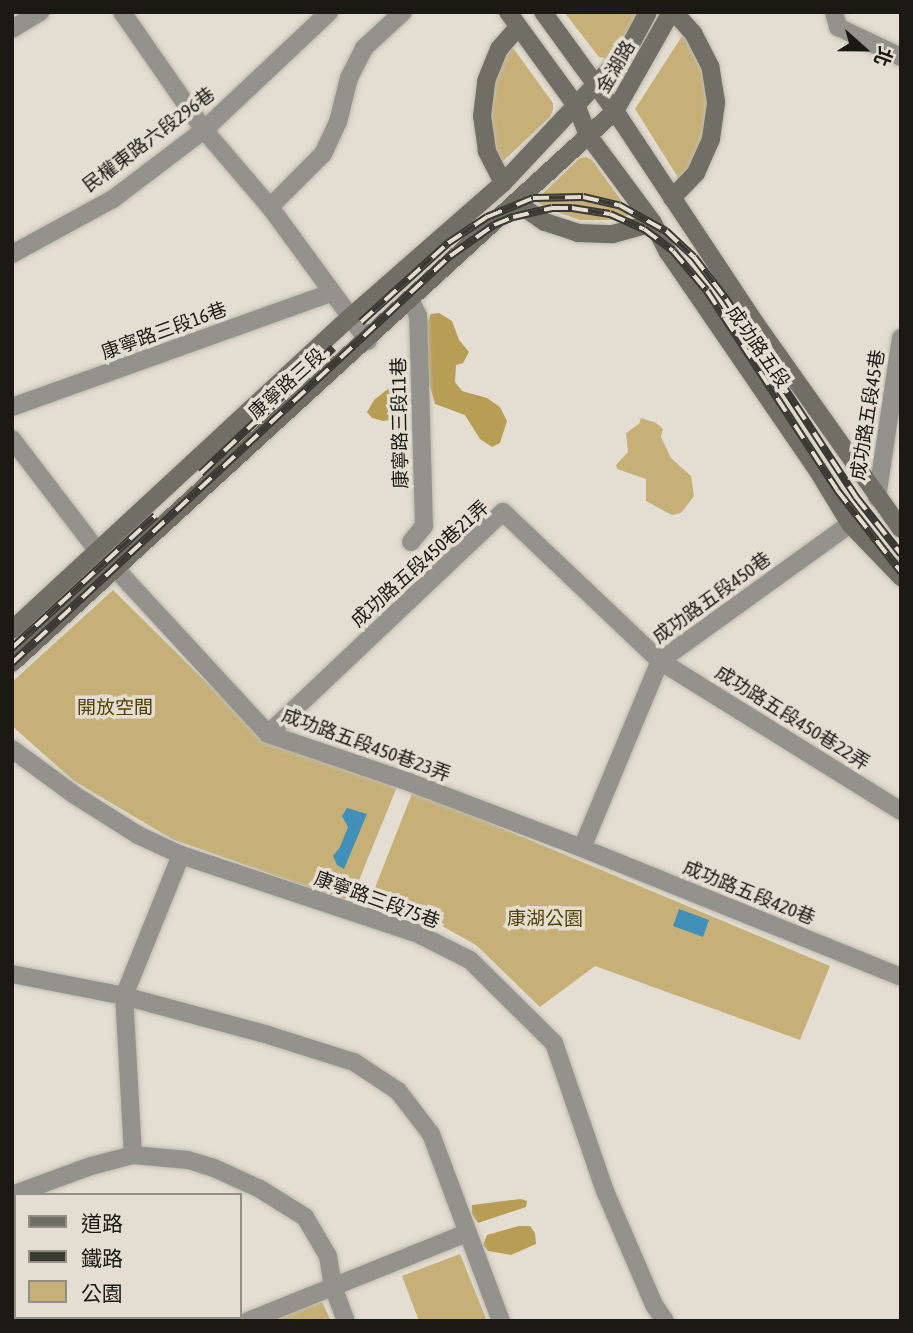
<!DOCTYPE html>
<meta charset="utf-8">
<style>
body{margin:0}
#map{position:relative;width:913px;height:1333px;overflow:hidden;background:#e3ded1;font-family:"Asap Condensed","Noto Sans TC",sans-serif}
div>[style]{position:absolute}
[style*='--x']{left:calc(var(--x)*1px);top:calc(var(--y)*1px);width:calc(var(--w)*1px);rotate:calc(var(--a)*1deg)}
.green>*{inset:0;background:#c6b077}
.forest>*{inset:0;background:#b89d54}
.water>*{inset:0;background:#4190b9}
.roads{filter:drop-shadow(0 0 2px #bfbbaf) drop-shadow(0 0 2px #bfbbaf)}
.street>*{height:18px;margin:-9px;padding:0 9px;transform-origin:9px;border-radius:9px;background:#94928d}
.secondary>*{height:18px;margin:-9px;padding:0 9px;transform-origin:9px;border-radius:9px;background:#716e66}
.rail>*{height:8px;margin-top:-4px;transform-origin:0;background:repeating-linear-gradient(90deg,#e3ded1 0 16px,#3b3933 0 32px);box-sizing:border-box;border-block:2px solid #3b3933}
span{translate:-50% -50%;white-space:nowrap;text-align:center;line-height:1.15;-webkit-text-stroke:7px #e3ded1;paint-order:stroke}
.street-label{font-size:19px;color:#1a1914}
.park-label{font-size:19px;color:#544103}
.frame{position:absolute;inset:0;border:14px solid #1a1914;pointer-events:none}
.legend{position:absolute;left:14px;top:1193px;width:228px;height:126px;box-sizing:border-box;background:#e3ded1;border:2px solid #938f85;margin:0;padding:9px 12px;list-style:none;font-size:21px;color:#1a1914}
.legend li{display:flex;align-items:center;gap:14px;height:35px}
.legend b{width:35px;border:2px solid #938f85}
.north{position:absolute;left:829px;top:14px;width:70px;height:70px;-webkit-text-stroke:5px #e3ded1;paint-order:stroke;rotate:111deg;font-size:19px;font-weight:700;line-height:28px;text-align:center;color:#1a1914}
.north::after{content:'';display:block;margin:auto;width:24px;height:32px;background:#1a1914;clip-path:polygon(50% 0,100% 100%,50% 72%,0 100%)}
</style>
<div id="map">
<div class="green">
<i style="clip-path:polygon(564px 12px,638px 12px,627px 38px,609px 59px,599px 57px)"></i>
<i style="clip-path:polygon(684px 33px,710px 85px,702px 154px,679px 179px,635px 109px)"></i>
<i style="clip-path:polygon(511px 45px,553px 103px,553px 110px,550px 117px,500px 164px,486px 142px,485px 93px)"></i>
<i style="clip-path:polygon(586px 157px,592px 160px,631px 214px,614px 220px,580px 220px,548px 209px,535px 201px,580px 158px)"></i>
<i style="clip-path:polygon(641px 418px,656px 423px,663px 429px,661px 437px,671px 458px,691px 476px,694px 496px,681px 513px,672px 515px,646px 501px,646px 479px,617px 469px,616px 465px,628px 452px,626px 433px,639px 424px)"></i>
<i style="clip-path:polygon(113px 590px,268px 743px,397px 787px,350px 902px,172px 839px,74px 781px,12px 726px,12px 682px)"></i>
<i style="clip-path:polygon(413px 791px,830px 966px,800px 1040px,595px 966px,540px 1007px,476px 945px,424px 916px,369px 903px)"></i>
<i style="clip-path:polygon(460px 1254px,487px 1321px,419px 1321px,402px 1276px)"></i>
<i style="clip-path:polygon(322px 1302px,331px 1321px,266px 1321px)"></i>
</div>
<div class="forest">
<i style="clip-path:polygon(439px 313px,452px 321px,459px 340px,469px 352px,463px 363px,456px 365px,455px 382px,462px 391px,487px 398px,500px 407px,507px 421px,500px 443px,492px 447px,480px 439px,465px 415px,435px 404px,428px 379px,427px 323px,431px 314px)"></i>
<i style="clip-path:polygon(403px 377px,411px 404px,409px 417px,383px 421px,372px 418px,367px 412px,374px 400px)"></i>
<i style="clip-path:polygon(521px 1199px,527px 1201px,526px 1207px,478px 1223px,472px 1214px,472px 1205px)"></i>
<i style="clip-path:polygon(519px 1226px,530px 1226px,535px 1233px,536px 1244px,511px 1255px,488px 1251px,483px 1245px,487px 1235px)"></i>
</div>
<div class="water">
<i style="clip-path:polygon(347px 808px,367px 814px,344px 869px,337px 865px,333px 856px,340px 847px,348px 827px,342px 816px)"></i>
<i style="clip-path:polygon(679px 909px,709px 920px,703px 937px,673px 926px)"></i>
</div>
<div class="roads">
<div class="street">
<i style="--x:122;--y:12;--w:144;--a:55.2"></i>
<i style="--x:204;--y:130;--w:101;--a:49.4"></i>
<i style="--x:270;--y:207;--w:166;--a:53.8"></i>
<i style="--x:834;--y:12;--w:16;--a:75"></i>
<i style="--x:838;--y:27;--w:70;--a:25.5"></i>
<i style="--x:12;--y:29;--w:33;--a:-31"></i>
<i style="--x:270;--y:207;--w:75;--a:-45"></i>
<i style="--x:323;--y:154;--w:35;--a:-65"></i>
<i style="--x:338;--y:122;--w:45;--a:-76"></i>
<i style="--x:349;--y:78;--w:34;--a:-63"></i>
<i style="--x:364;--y:48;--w:53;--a:-42.7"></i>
<i style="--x:12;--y:254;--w:115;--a:-28.6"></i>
<i style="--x:113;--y:199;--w:114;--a:-37.2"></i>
<i style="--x:204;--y:130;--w:172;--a:-43.3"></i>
<i style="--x:12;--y:407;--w:339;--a:-19.7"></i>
<i style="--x:12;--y:439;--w:140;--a:52.6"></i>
<i style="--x:877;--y:498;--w:162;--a:-81.5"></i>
<i style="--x:411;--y:542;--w:21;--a:-51"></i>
<i style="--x:424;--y:526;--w:210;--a:-91.6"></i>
<i style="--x:418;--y:316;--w:17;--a:-115"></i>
<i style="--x:114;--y:567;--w:227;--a:47.3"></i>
<i style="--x:268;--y:734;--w:149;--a:18.8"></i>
<i style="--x:409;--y:782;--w:185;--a:20.9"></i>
<i style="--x:582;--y:848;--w:344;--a:22"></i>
<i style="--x:268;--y:734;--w:323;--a:-43.4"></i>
<i style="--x:503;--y:512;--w:216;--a:43.5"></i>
<i style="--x:660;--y:661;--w:284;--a:31.9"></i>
<i style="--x:12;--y:749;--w:76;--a:36.4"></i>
<i style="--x:73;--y:794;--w:77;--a:32.2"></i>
<i style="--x:138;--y:835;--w:47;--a:24.9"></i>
<i style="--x:181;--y:855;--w:248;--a:18.4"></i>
<i style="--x:416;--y:933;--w:60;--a:26.6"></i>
<i style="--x:470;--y:960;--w:118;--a:44.7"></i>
<i style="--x:554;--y:1043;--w:157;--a:71"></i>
<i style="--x:605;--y:1191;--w:124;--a:66.7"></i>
<i style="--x:654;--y:1305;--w:19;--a:55"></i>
<i style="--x:582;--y:848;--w:203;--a:-67.4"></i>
<i style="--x:660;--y:661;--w:234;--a:-35.8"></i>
<i style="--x:12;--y:974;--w:114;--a:11.1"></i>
<i style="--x:124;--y:996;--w:146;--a:15.1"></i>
<i style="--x:265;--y:1034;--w:93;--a:17.5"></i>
<i style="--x:354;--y:1062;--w:53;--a:33.4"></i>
<i style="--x:398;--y:1091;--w:54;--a:52.5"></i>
<i style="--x:431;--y:1134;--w:200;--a:69.5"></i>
<i style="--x:133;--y:1155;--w:159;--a:-93.2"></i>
<i style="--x:124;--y:996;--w:152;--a:-68"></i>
<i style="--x:12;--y:1195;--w:84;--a:-20.2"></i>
<i style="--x:91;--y:1166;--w:43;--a:-14.7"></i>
<i style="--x:133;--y:1155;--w:55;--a:5.2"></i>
<i style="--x:188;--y:1160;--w:27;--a:17"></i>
<i style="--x:214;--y:1168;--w:51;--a:24.5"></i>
<i style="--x:260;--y:1189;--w:53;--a:31.9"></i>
<i style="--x:305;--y:1217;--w:45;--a:59.5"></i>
<i style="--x:328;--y:1256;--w:30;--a:81"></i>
<i style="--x:333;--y:1286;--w:37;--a:70"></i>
<i style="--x:12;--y:1256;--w:6;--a:51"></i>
<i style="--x:56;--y:1317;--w:5;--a:53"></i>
<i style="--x:248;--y:1321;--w:236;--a:-21.9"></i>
</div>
<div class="secondary">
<i style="--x:508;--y:12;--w:117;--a:54"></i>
<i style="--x:577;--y:107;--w:30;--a:69"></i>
<i style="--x:588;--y:135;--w:109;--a:53.5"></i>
<i style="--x:653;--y:223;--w:33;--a:63"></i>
<i style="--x:668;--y:252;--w:265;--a:55.6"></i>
<i style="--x:818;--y:471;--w:62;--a:58.9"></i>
<i style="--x:850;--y:524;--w:74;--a:46.1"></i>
<i style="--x:543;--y:12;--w:122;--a:54"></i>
<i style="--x:615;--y:111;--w:255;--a:56.5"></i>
<i style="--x:756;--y:324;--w:251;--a:54.7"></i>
<i style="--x:503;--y:183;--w:36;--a:-117"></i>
<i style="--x:487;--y:151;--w:35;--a:-98"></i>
<i style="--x:482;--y:116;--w:35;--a:-83"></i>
<i style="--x:486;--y:81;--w:35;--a:-68"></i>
<i style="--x:499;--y:49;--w:29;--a:-49"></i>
<i style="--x:672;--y:198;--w:35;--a:-46"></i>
<i style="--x:696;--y:173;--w:37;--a:-66"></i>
<i style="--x:711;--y:139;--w:37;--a:-82"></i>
<i style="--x:716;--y:102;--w:36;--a:-99"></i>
<i style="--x:710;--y:66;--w:37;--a:-117"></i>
<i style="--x:693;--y:33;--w:28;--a:-132"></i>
<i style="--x:516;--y:202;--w:35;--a:35"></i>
<i style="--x:545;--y:222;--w:35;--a:18"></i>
<i style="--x:578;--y:233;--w:35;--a:2"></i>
<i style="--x:613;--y:234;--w:41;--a:-15.4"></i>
<i style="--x:12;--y:630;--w:459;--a:-42.8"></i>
<i style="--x:349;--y:318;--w:205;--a:-41.2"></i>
<i style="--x:503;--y:183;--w:161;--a:-46.8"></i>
<i style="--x:613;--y:66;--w:28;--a:-51"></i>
<i style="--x:631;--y:44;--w:36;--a:-62"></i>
<i style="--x:12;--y:663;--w:818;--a:-42.47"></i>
<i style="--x:615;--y:111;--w:114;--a:-60.5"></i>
</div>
</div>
<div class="rail">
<i style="--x:361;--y:322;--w:118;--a:-42.2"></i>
<i style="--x:448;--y:243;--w:47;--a:-33.7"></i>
<i style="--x:487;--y:217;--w:50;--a:-22.4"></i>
<i style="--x:533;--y:198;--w:50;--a:-1.1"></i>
<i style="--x:583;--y:197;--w:37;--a:13"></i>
<i style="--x:619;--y:205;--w:54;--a:29"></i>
<i style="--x:666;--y:231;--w:38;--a:43"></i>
<i style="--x:694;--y:257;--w:53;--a:52.7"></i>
<i style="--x:726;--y:299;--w:237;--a:56.7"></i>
<i style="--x:856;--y:497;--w:73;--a:51.7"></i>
<i style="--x:201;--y:473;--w:182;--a:-43.4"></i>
<i style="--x:12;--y:648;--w:195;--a:-42.7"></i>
<i style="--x:12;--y:663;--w:598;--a:-42.9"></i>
<i style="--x:450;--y:256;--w:54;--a:-35.2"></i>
<i style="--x:494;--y:225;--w:21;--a:-23"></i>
<i style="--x:513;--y:217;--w:40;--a:-13"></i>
<i style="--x:552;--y:208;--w:20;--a:0"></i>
<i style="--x:572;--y:208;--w:38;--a:9"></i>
<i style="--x:610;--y:214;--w:37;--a:24"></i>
<i style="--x:644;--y:229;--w:36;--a:37"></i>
<i style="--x:673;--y:251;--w:52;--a:49.6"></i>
<i style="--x:707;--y:291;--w:238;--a:56.8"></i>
<i style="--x:837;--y:490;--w:104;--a:52"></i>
</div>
<div class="street-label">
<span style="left:616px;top:67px;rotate:-60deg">金湖路</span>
<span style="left:149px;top:140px;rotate:-37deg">民權東路六段296巷</span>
<span style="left:164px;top:331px;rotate:-20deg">康寧路三段16巷</span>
<span style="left:758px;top:347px;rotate:55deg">成功路五段</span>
<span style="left:287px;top:384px;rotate:-42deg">康寧路三段</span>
<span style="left:868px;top:415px;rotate:-81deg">成功路五段45巷</span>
<span style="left:400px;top:423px;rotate:-91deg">康寧路三段11巷</span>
<span style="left:420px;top:564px;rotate:-42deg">成功路五段450巷21弄</span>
<span style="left:712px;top:598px;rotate:-36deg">成功路五段450巷</span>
<span style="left:792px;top:718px;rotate:32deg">成功路五段450巷22弄</span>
<span style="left:366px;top:745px;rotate:20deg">成功路五段450巷23弄</span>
<span style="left:749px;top:893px;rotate:22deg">成功路五段420巷</span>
<span style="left:377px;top:900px;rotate:20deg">康寧路三段75巷</span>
</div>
<div class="park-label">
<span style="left:115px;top:708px">開放空間</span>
<span style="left:545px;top:919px">康湖公園</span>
</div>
<div class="frame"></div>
<ul class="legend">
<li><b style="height:9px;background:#716e66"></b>道路</li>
<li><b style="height:9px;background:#3b3933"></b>鐵路</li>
<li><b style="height:19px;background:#c6b077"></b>公園</li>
</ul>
<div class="north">北</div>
</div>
